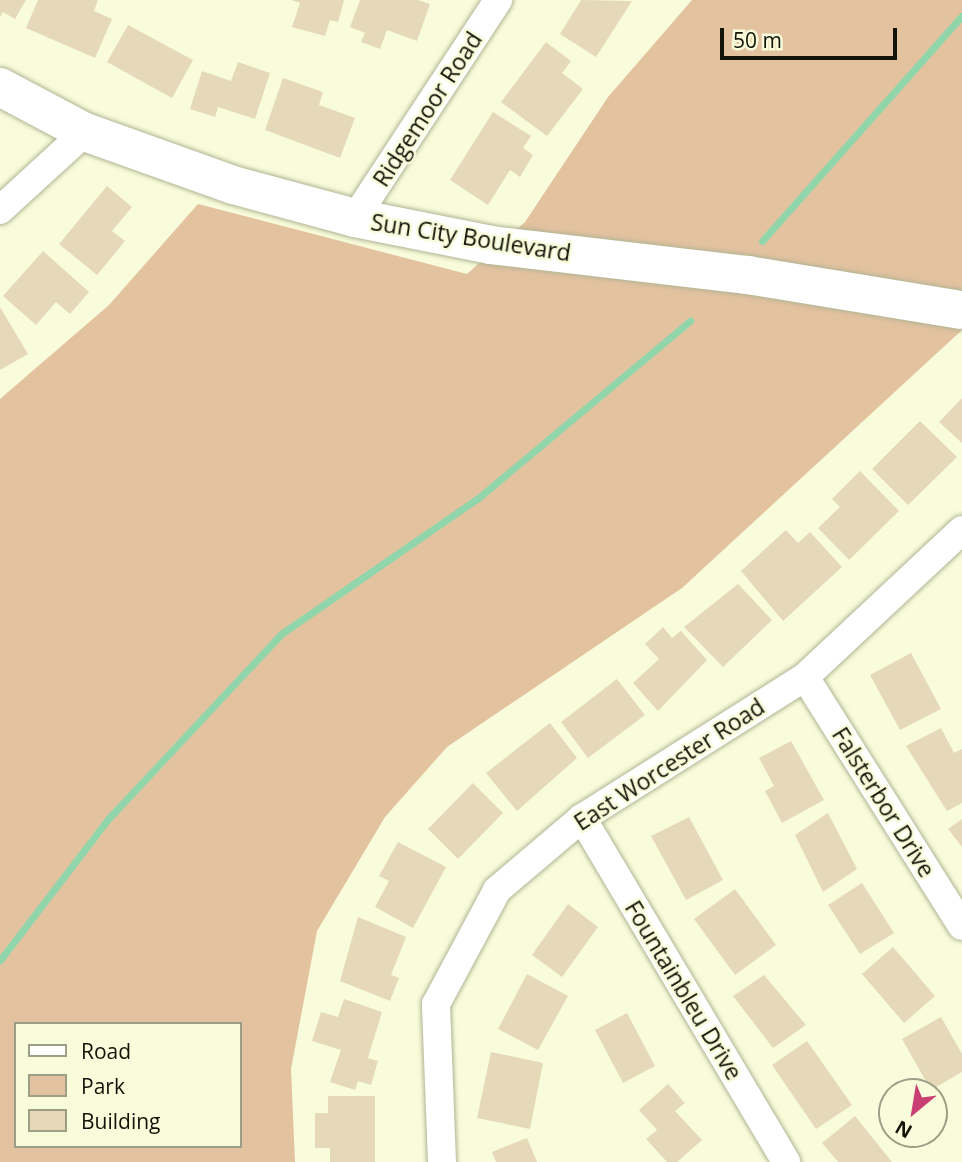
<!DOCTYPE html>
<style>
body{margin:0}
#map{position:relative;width:962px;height:1162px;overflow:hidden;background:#f8fcda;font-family:"Open Sans",sans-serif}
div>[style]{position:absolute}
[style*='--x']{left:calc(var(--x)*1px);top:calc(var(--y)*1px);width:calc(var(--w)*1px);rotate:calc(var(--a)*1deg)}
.green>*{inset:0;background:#e3c2a0}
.stream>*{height:7px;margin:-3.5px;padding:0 3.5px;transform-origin:3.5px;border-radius:3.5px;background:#91d6ab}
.building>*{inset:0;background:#e5d9b9}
.roads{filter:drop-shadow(0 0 2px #b1b494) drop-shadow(0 0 2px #b1b494)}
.street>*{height:28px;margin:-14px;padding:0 14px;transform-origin:14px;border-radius:14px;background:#fff}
.secondary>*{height:38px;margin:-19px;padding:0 19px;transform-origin:19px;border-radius:19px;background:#fff}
span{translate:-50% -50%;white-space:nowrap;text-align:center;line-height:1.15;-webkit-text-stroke:5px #f8fcda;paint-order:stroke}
.street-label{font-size:23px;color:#131308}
.legend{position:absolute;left:14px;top:1022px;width:228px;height:126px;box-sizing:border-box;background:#f8fcda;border:2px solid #9c9f86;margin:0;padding:9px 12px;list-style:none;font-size:21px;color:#131308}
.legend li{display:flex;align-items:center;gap:14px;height:35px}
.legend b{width:35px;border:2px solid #9c9f86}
.north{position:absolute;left:878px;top:1078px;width:70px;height:70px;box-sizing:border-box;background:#f8fcda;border:2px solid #9c9f86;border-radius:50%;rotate:210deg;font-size:19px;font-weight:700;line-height:28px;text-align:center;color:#131308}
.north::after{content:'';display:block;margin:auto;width:24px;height:32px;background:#ca3f73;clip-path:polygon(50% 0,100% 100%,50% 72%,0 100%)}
.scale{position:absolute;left:720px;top:28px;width:177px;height:32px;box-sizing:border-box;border:4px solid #131308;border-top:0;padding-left:9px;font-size:21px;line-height:24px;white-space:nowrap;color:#131308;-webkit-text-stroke:5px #f8fcda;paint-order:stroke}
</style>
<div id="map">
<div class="green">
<i style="clip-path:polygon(evenodd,692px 0,962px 0,962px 330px,682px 588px,447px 747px,385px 817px,317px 931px,291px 1069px,295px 1162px,0 1162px,0 399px,109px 305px,198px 204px,467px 274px,525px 222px,608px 97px,692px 0,16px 1024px,240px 1024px,240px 1146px,16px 1146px,16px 1024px)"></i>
</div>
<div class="stream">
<i style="--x:762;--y:241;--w:301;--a:-48.4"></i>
<i style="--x:0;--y:960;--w:179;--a:-52.5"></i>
<i style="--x:109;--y:818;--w:252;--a:-46.9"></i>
<i style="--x:281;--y:634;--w:238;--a:-34.6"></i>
<i style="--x:477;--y:499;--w:278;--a:-39.9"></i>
</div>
<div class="building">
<i style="clip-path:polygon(0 0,26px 0,15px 19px,3px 12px,0 17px)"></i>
<i style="clip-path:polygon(38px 0,98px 0,94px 11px,112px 19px,95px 58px,26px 28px)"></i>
<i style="clip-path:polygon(291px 0,344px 0,338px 22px,330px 20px,325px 36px,292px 27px,300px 3px)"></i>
<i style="clip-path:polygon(360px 0,418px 0,430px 4px,417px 41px,387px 30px,380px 49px,361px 42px,365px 33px,350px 27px)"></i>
<i style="clip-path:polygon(581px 0,632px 1px,596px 57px,560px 34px)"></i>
<i style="clip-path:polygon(128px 25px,193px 60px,172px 98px,107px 62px)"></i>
<i style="clip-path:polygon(546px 42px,571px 61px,562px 73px,583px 89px,547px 136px,501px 102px)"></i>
<i style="clip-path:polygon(238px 62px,270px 73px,255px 119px,218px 107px,215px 117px,190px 109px,202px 71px,231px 81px)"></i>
<i style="clip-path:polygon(283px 78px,323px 92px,319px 105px,355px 118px,340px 158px,265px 130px)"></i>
<i style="clip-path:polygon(493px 112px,531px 136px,523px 148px,533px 155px,520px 177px,510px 170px,488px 205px,450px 180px)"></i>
<i style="clip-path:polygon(107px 186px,132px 207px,112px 231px,125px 241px,97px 275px,59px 244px)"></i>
<i style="clip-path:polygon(43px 251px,89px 292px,70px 314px,56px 302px,36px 325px,3px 296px)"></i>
<i style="clip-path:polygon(0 307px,28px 354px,0 370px)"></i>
<i style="clip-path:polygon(962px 398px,962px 443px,939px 422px)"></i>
<i style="clip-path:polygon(920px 421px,957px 457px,908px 505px,872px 469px)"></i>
<i style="clip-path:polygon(860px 471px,899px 511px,849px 560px,818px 528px,840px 507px,832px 499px)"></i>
<i style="clip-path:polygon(786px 530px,798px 543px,810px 532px,842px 567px,783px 621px,741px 571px)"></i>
<i style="clip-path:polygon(738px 584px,772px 620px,723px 667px,684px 627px)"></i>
<i style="clip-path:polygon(663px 627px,672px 638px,681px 631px,707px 660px,658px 711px,633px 683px,659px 659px,645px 644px)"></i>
<i style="clip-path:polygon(911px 653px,941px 709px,900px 730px,870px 675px)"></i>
<i style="clip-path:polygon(617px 679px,645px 715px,588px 758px,561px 722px)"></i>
<i style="clip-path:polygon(550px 723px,577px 758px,517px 811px,486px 773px)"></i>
<i style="clip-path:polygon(941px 728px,954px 753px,962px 749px,962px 803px,947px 811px,906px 746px)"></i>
<i style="clip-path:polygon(791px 741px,824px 800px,782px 823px,765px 791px,774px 786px,759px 758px)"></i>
<i style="clip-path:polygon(473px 783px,503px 813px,458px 859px,428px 829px)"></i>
<i style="clip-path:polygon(828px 813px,857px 869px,823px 892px,795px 835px)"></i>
<i style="clip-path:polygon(689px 817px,723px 880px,686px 900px,651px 836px)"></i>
<i style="clip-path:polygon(962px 819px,962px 847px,948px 829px)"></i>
<i style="clip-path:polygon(398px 842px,446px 867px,413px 928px,375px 907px,389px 881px,379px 876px)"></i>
<i style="clip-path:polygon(862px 883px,894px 933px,860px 954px,828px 905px)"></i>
<i style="clip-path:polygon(735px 889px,776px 945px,735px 975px,694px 919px)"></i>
<i style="clip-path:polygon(568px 904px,598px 927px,562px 977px,532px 955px)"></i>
<i style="clip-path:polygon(358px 917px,406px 937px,391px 975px,399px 978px,390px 1001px,340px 981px)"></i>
<i style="clip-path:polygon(893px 947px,935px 996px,904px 1023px,862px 974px)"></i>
<i style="clip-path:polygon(527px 974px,568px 996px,538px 1050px,498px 1029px)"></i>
<i style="clip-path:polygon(764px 975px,806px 1025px,773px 1048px,733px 996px)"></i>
<i style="clip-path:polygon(344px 999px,382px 1012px,368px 1058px,378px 1061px,371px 1085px,358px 1081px,355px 1090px,330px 1082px,341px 1050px,312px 1041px,321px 1012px,338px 1017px)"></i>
<i style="clip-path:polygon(627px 1013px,655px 1066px,623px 1083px,595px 1030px)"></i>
<i style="clip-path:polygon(941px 1017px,962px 1054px,962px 1072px,931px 1090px,902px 1039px)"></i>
<i style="clip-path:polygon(807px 1041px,852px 1105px,816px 1129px,772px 1065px)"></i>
<i style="clip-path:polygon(491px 1052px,543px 1063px,530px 1129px,477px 1118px)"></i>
<i style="clip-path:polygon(668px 1084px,685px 1103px,675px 1111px,702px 1140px,677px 1162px,667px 1162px,646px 1139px,657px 1130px,639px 1110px)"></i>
<i style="clip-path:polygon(328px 1096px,375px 1096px,375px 1162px,330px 1162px,330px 1148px,315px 1148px,315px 1113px,328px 1113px)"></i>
<i style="clip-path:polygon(855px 1116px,892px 1162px,838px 1162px,822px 1143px)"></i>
<i style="clip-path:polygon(527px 1138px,537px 1162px,496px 1162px,492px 1152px)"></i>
</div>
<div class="roads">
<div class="street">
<i style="--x:0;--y:210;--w:115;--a:-42.5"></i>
<i style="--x:355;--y:218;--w:261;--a:-56.7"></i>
<i style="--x:805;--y:677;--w:294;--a:57.8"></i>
<i style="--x:582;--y:818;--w:400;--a:59.3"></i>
<i style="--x:442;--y:1162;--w:158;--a:-92.2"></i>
<i style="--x:436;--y:1004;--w:129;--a:-61.8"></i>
<i style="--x:497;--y:890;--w:111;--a:-40.3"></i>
<i style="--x:582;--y:818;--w:264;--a:-32.3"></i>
<i style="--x:805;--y:677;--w:215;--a:-43.1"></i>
</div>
<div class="secondary">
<i style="--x:0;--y:87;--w:96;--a:27.9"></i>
<i style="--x:85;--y:132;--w:157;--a:19.7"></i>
<i style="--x:233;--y:185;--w:126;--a:15.1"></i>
<i style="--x:355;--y:218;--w:139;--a:11.2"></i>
<i style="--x:491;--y:245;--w:259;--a:6.7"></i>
<i style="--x:748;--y:275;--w:217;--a:9.3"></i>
</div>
</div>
<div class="street-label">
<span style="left:427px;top:109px;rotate:-57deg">Ridgemoor Road</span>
<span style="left:471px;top:237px;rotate:9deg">Sun City Boulevard</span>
<span style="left:669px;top:764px;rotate:-33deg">East Worcester Road</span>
<span style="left:884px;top:802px;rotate:58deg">Falsterbor Drive</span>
<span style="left:684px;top:990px;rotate:59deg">Fountainbleu Drive</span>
</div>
<ul class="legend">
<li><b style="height:9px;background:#fff"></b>Road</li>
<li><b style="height:19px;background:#e3c2a0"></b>Park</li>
<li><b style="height:19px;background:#e5d9b9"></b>Building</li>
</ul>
<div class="north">N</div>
<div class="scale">50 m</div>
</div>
